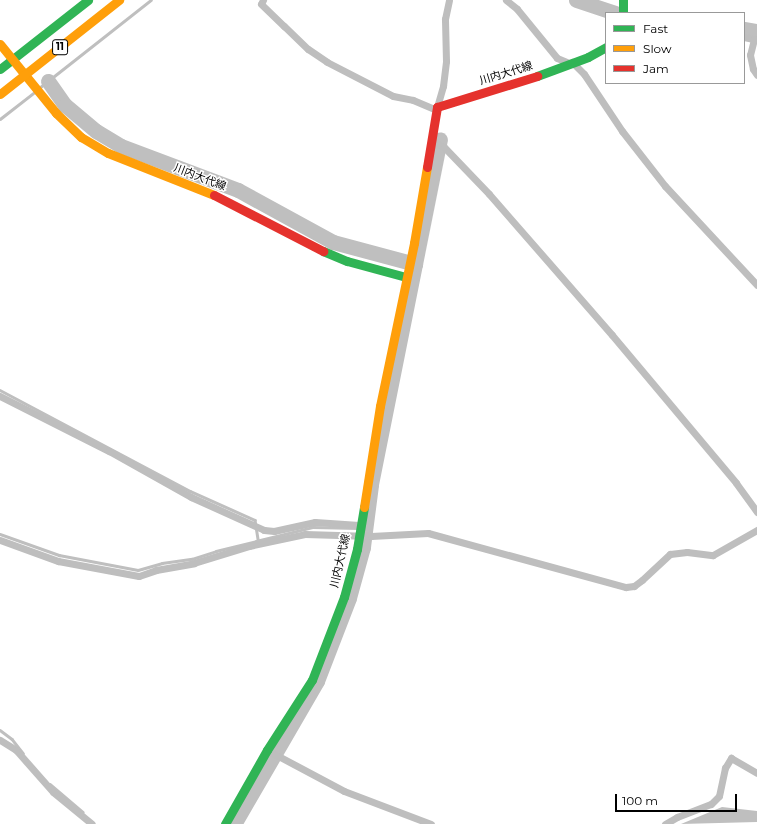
<!DOCTYPE html>
<meta charset="utf-8">
<style>
body{margin:0}
#map{position:relative;width:757px;height:824px;overflow:hidden;background:#fff;font-family:Montserrat,"Noto Sans JP",sans-serif}
div>[style]{position:absolute}
[style*='--x']{left:calc(var(--x)*1px);top:calc(var(--y)*1px);width:calc(var(--w)*1px);rotate:calc(var(--a)*1deg)}
.water>*{inset:0;background:#bfbfbf}
.stream>*{height:2.5px;margin:-1.25px;padding:0 1.25px;transform-origin:1.25px;border-radius:1.25px;background:#bfbfbf}
.river>*{height:15px;margin:-7.5px;padding:0 7.5px;transform-origin:7.5px;border-radius:7.5px;background:#bfbfbf}
.street>*{height:7px;margin:-3.5px;padding:0 3.5px;transform-origin:3.5px;border-radius:3.5px;background:#bebebe}
.fast>*{height:9px;margin:-4.5px;padding:0 4.5px;transform-origin:4.5px;border-radius:4.5px;background:#30b455}
.slow>*{height:9px;margin:-4.5px;padding:0 4.5px;transform-origin:4.5px;border-radius:4.5px;background:#ff9f0a}
.jam>*{height:9px;margin:-4.5px;padding:0 4.5px;transform-origin:4.5px;border-radius:4.5px;background:#e5322d}
span{translate:-50% -50%;white-space:nowrap;text-align:center;line-height:1.15;-webkit-text-stroke:3px #fff;paint-order:stroke}
.shield-label span{padding:1px 3px;background:#fff;border:1px solid;border-radius:3px;-webkit-text-stroke-width:0}
.shield-label{font-size:10px;color:#000;font-weight:700}
.street-label{font-size:11px;color:#000}
.legend{position:absolute;left:605px;top:12px;width:140px;height:72px;box-sizing:border-box;background:#fff;border:1px solid #999;margin:0;padding:5px 7px;list-style:none;font-size:12px;color:#000}
.legend li{display:flex;align-items:center;gap:8px;height:20px}
.legend b{width:20px;border:1px solid #999}
.scale{position:absolute;left:615px;top:794px;width:122px;height:18px;box-sizing:border-box;border:2px solid #000;border-top:0;padding-left:5px;font-size:12px;line-height:14px;white-space:nowrap;color:#000;-webkit-text-stroke:3px #fff;paint-order:stroke}
</style>
<div id="map">
<div class="water">
<i style="clip-path:polygon(722px 807px,757px 811px,757px 822px,681px 824px)"></i>
</div>
<div class="stream">
<i style="--x:39;--y:88;--w:142;--a:-38.2"></i>
<i style="--x:0;--y:119;--w:46;--a:-37.9"></i>
<i style="--x:0;--y:390;--w:215;--a:28"></i>
<i style="--x:190;--y:491;--w:71;--a:24"></i>
<i style="--x:255;--y:520;--w:20;--a:81"></i>
<i style="--x:0;--y:534;--w:63;--a:19.6"></i>
<i style="--x:59;--y:555;--w:80;--a:10.8"></i>
<i style="--x:138;--y:570;--w:25;--a:-16"></i>
<i style="--x:162;--y:563;--w:30;--a:-8"></i>
<i style="--x:192;--y:559;--w:25;--a:-18"></i>
<i style="--x:216;--y:551;--w:100;--a:-13.9"></i>
<i style="--x:313;--y:527;--w:45;--a:1.3"></i>
<i style="--x:0;--y:730;--w:15;--a:37"></i>
<i style="--x:12;--y:739;--w:18;--a:52"></i>
<i style="--x:50;--y:784;--w:43;--a:40.3"></i>
</div>
<div class="river">
<i style="--x:576;--y:0;--w:41;--a:18.4"></i>
<i style="--x:744;--y:29;--w:13;--a:9"></i>
<i style="--x:48;--y:81;--w:29;--a:55"></i>
<i style="--x:65;--y:105;--w:40;--a:40"></i>
<i style="--x:96;--y:131;--w:29;--a:31"></i>
<i style="--x:121;--y:146;--w:125;--a:20.6"></i>
<i style="--x:238;--y:190;--w:108;--a:28.7"></i>
<i style="--x:333;--y:242;--w:85;--a:15"></i>
<i style="--x:415;--y:264;--w:225;--a:101.3"></i>
<i style="--x:371;--y:485;--w:63;--a:97.4"></i>
<i style="--x:363;--y:547;--w:53;--a:105.4"></i>
<i style="--x:349;--y:598;--w:89;--a:111.1"></i>
<i style="--x:317;--y:681;--w:165;--a:120.1"></i>
<i style="--x:415;--y:264;--w:127;--a:-78.7"></i>
</div>
<div class="street">
<i style="--x:263;--y:0;--w:4;--a:117"></i>
<i style="--x:261;--y:4;--w:32;--a:44"></i>
<i style="--x:284;--y:26;--w:33;--a:44"></i>
<i style="--x:308;--y:49;--w:23;--a:34"></i>
<i style="--x:327;--y:62;--w:74;--a:27.3"></i>
<i style="--x:393;--y:96;--w:20;--a:11"></i>
<i style="--x:413;--y:100;--w:25;--a:23"></i>
<i style="--x:506;--y:0;--w:14;--a:39"></i>
<i style="--x:517;--y:9;--w:63;--a:50.8"></i>
<i style="--x:557;--y:58;--w:13;--a:23"></i>
<i style="--x:744;--y:37;--w:13;--a:13"></i>
<i style="--x:754;--y:39;--w:16;--a:104"></i>
<i style="--x:750;--y:55;--w:14;--a:78"></i>
<i style="--x:753;--y:69;--w:7;--a:56"></i>
<i style="--x:572;--y:62;--w:17;--a:45"></i>
<i style="--x:584;--y:74;--w:69;--a:56.3"></i>
<i style="--x:622;--y:131;--w:70;--a:52"></i>
<i style="--x:665;--y:186;--w:135;--a:47.1"></i>
<i style="--x:437;--y:107;--w:22;--a:-74"></i>
<i style="--x:443;--y:86;--w:25;--a:-83"></i>
<i style="--x:446;--y:61;--w:42;--a:-91.4"></i>
<i style="--x:445;--y:19;--w:19;--a:-78"></i>
<i style="--x:432;--y:141;--w:13;--a:27"></i>
<i style="--x:444;--y:147;--w:65;--a:46.2"></i>
<i style="--x:489;--y:194;--w:187;--a:48.9"></i>
<i style="--x:612;--y:335;--w:193;--a:50"></i>
<i style="--x:736;--y:483;--w:36;--a:54"></i>
<i style="--x:0;--y:396;--w:122;--a:26.8"></i>
<i style="--x:109;--y:451;--w:94;--a:29.3"></i>
<i style="--x:191;--y:497;--w:80;--a:24.3"></i>
<i style="--x:264;--y:530;--w:10;--a:6"></i>
<i style="--x:274;--y:531;--w:42;--a:-12.4"></i>
<i style="--x:315;--y:522;--w:44;--a:3.9"></i>
<i style="--x:0;--y:540;--w:62;--a:19.9"></i>
<i style="--x:58;--y:561;--w:82;--a:10.5"></i>
<i style="--x:139;--y:576;--w:18;--a:-19"></i>
<i style="--x:156;--y:570;--w:39;--a:-10"></i>
<i style="--x:194;--y:563;--w:58;--a:-17.2"></i>
<i style="--x:249;--y:546;--w:57;--a:-12.1"></i>
<i style="--x:305;--y:534;--w:66;--a:1.7"></i>
<i style="--x:371;--y:536;--w:57;--a:-3"></i>
<i style="--x:428;--y:533;--w:205;--a:15.3"></i>
<i style="--x:626;--y:587;--w:8;--a:-7"></i>
<i style="--x:634;--y:586;--w:10;--a:-37"></i>
<i style="--x:642;--y:580;--w:38;--a:-43"></i>
<i style="--x:670;--y:554;--w:17;--a:-7"></i>
<i style="--x:687;--y:552;--w:26;--a:7"></i>
<i style="--x:713;--y:555;--w:51;--a:-29.6"></i>
<i style="--x:0;--y:740;--w:19;--a:32"></i>
<i style="--x:16;--y:750;--w:56;--a:48.6"></i>
<i style="--x:53;--y:792;--w:50;--a:39.4"></i>
<i style="--x:267;--y:750;--w:87;--a:28"></i>
<i style="--x:344;--y:791;--w:93;--a:20.8"></i>
<i style="--x:665;--y:824;--w:14;--a:-30"></i>
<i style="--x:677;--y:817;--w:36;--a:-21"></i>
<i style="--x:711;--y:804;--w:11;--a:-45"></i>
<i style="--x:719;--y:796;--w:29;--a:-78"></i>
<i style="--x:725;--y:768;--w:12;--a:-59"></i>
<i style="--x:731;--y:758;--w:30;--a:30"></i>
</div>
<div class="fast">
<i style="--x:623;--y:0;--w:13;--a:90"></i>
<i style="--x:0;--y:69;--w:112;--a:-38.1"></i>
<i style="--x:537;--y:76;--w:54;--a:-20.4"></i>
<i style="--x:588;--y:57;--w:21;--a:-29"></i>
<i style="--x:323;--y:251;--w:26;--a:23"></i>
<i style="--x:347;--y:261;--w:61;--a:15.2"></i>
<i style="--x:225;--y:824;--w:85;--a:-60.4"></i>
<i style="--x:267;--y:750;--w:83;--a:-57.3"></i>
<i style="--x:312;--y:680;--w:89;--a:-68.9"></i>
<i style="--x:344;--y:597;--w:50;--a:-74.8"></i>
<i style="--x:357;--y:549;--w:43;--a:-80.5"></i>
</div>
<div class="slow">
<i style="--x:0;--y:44;--w:89;--a:50.9"></i>
<i style="--x:56;--y:113;--w:35;--a:44"></i>
<i style="--x:81;--y:137;--w:31;--a:31"></i>
<i style="--x:108;--y:153;--w:114;--a:21.6"></i>
<i style="--x:0;--y:94;--w:152;--a:-38.3"></i>
<i style="--x:364;--y:507;--w:102;--a:-81"></i>
<i style="--x:380;--y:406;--w:167;--a:-78.2"></i>
<i style="--x:414;--y:243;--w:77;--a:-80.3"></i>
</div>
<div class="jam">
<i style="--x:427;--y:167;--w:61;--a:-80.5"></i>
<i style="--x:437;--y:107;--w:105;--a:-17.2"></i>
<i style="--x:214;--y:195;--w:123;--a:27.2"></i>
</div>
<div class="shield-label">
<span style="left:60px;top:47px">11</span>
</div>
<div class="street-label">
<span style="left:506px;top:73px;rotate:-17deg">川内大代線</span>
<span style="left:200px;top:177px;rotate:21deg">川内大代線</span>
<span style="left:340px;top:561px;rotate:-77deg">川内大代線</span>
</div>
<ul class="legend">
<li><b style="height:5px;background:#30b455"></b>Fast</li>
<li><b style="height:5px;background:#ff9f0a"></b>Slow</li>
<li><b style="height:5px;background:#e5322d"></b>Jam</li>
</ul>
<div class="scale">100 m</div>
</div>
